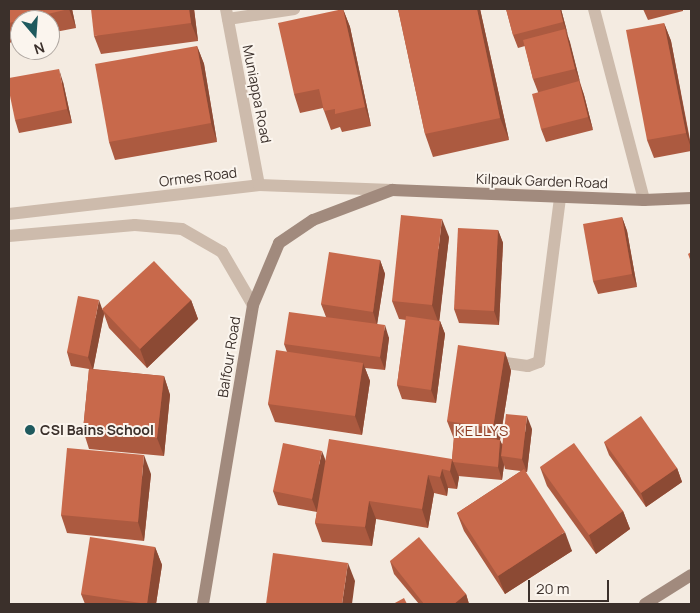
<!DOCTYPE html>
<style>
body{margin:0}
#map{position:relative;width:700px;height:613px;overflow:hidden;background:#f4ebe1;font-family:Manrope,sans-serif}
div>[style]{position:absolute}
[style*='--x']{left:calc(var(--x)*1px);top:calc(var(--y)*1px);width:calc(var(--w)*1px);rotate:calc(var(--a)*1deg)}
.minor>*{height:12px;margin:-6px;padding:0 6px;transform-origin:6px;border-radius:6px;background:#cdbbac}
.tertiary>*{height:12px;margin:-6px;padding:0 6px;transform-origin:6px;border-radius:6px;background:#cdbbac}
.secondary>*{height:12px;margin:-6px;padding:0 6px;transform-origin:6px;border-radius:6px;background:#a18a7d}
.wall>*{inset:0;background:#ac5a40}
.shaded-wall>*{inset:0;background:#8c4a34}
.building>*{inset:0;background:#c8694b}
.dots>*{width:14px;height:14px;translate:-50% -50%;box-sizing:border-box;border:2px solid #fbf5ee;border-radius:50%}
span{translate:-50% -50%;white-space:nowrap;text-align:center;line-height:1.15;-webkit-text-stroke:4px #fbf5ee;paint-order:stroke}
.street-label{font-size:14px;color:#3b302b}
.poi-label{font-size:14px;color:#3b302b;font-weight:700}
.left{translate:0 -50%;text-align:left}
.neighbourhood-label{font-size:15px;color:#8c3b22;letter-spacing:1px}
.frame{position:absolute;inset:0;border:10px solid #3b302b;pointer-events:none}
.north{position:absolute;left:10px;top:10px;width:50px;height:50px;box-sizing:border-box;background:#fbf5ee;border:1px solid #aea6a0;border-radius:50%;rotate:162deg;font-size:14px;font-weight:700;line-height:20px;text-align:center;color:#3b302b}
.north::after{content:'';display:block;margin:auto;width:18px;height:22px;background:#1f5a5e;clip-path:polygon(50% 0,100% 100%,50% 72%,0 100%)}
.scale{position:absolute;left:528px;top:580px;width:81px;height:22px;box-sizing:border-box;border:2px solid #3b302b;border-top:0;padding-left:6px;font-size:15px;line-height:18px;white-space:nowrap;color:#3b302b;-webkit-text-stroke:4px #fbf5ee;paint-order:stroke}
</style>
<div id="map">
<div class="minor">
<i style="--x:226;--y:9;--w:179;--a:79.4"></i>
<i style="--x:594;--y:9;--w:197;--a:75.3"></i>
<i style="--x:228;--y:19;--w:67;--a:-8.6"></i>
<i style="--x:492;--y:361;--w:36;--a:8"></i>
<i style="--x:528;--y:366;--w:12;--a:-20"></i>
<i style="--x:539;--y:362;--w:166;--a:-82.7"></i>
</div>
<div class="tertiary">
<i style="--x:9;--y:214;--w:252;--a:-6.6"></i>
<i style="--x:259;--y:185;--w:133;--a:2.2"></i>
<i style="--x:9;--y:236;--w:126;--a:-5"></i>
<i style="--x:135;--y:225;--w:47;--a:4.9"></i>
<i style="--x:182;--y:229;--w:46;--a:29.9"></i>
<i style="--x:222;--y:252;--w:61;--a:59.7"></i>
</div>
<div class="secondary">
<i style="--x:203;--y:604;--w:303;--a:-80.5"></i>
<i style="--x:253;--y:305;--w:67;--a:-67.2"></i>
<i style="--x:279;--y:243;--w:41;--a:-34.1"></i>
<i style="--x:313;--y:220;--w:85;--a:-20.8"></i>
<i style="--x:392;--y:190;--w:252;--a:2.3"></i>
<i style="--x:644;--y:200;--w:47;--a:-2.4"></i>
<i style="--x:645;--y:604;--w:54;--a:-32.2"></i>
</div>
<div class="wall">
<i style="clip-path:polygon(9px 9px,72px 9px,76px 28px,50px 33px,50px 20px,20px 20px,20px 40px,9px 43px)"></i>
<i style="clip-path:polygon(194px 9px,198px 41px,101px 54px,94px 36px)"></i>
<i style="clip-path:polygon(343px 9px,350px 27px,371px 126px,342px 132px,340px 127px,331px 130px,323px 108px,300px 113px,294px 94px)"></i>
<i style="clip-path:polygon(398px 9px,480px 9px,509px 140px,433px 157px,425px 134px)"></i>
<i style="clip-path:polygon(506px 9px,561px 9px,580px 82px,584px 95px,593px 130px,546px 142px,541px 129px,538px 92px,533px 79px,525px 46px,518px 48px,513px 35px)"></i>
<i style="clip-path:polygon(643px 9px,683px 9px,683px 11px,648px 20px)"></i>
<i style="clip-path:polygon(664px 23px,671px 41px,691px 145px,691px 151px,654px 158px,647px 140px)"></i>
<i style="clip-path:polygon(197px 46px,204px 64px,217px 142px,115px 160px,109px 142px)"></i>
<i style="clip-path:polygon(63px 82px,72px 123px,19px 133px,15px 120px)"></i>
<i style="clip-path:polygon(622px 217px,627px 231px,637px 287px,598px 294px,593px 281px)"></i>
<i style="clip-path:polygon(498px 230px,503px 243px,499px 325px,459px 323px,454px 309px)"></i>
<i style="clip-path:polygon(449px 237px,439px 321px,440px 321px,445px 334px,436px 403px,402px 399px,397px 385px,406px 320px,399px 319px,392px 301px)"></i>
<i style="clip-path:polygon(380px 260px,385px 274px,377px 324px,389px 338px,385px 370px,365px 368px,370px 381px,362px 435px,275px 422px,268px 404px,287px 352px,284px 344px,326px 317px,321px 304px)"></i>
<i style="clip-path:polygon(191px 300px,198px 319px,147px 368px,109px 328px,104px 314px,93px 369px,164px 376px,170px 395px,164px 456px,89px 449px,83px 430px,89px 369px,71px 366px,67px 352px,103px 309px)"></i>
<i style="clip-path:polygon(505px 352px,511px 371px,500px 440px,502px 444px,532px 429px,527px 472px,525px 472px,572px 551px,505px 594px,464px 531px,457px 513px,521px 471px,505px 469px,504px 465px,502px 480px,458px 476px,459px 477px,457px 489px,448px 488px,447px 496px,434px 493px,428px 528px,376px 519px,372px 546px,322px 542px,315px 523px,319px 500px,317px 512px,278px 505px,273px 491px,326px 461px,452px 459px,454px 439px,447px 421px)"></i>
<i style="clip-path:polygon(604px 442px,677px 468px,682px 482px,646px 507px,609px 455px)"></i>
<i style="clip-path:polygon(540px 467px,623px 511px,630px 529px,596px 554px,547px 486px)"></i>
<i style="clip-path:polygon(151px 474px,144px 541px,67px 533px,61px 515px)"></i>
<i style="clip-path:polygon(155px 547px,162px 565px,156px 604px,85px 604px,81px 594px)"></i>
<i style="clip-path:polygon(390px 561px,466px 594px,469px 604px,419px 604px,394px 574px)"></i>
</div>
<div class="shaded-wall">
<i style="clip-path:polygon(69px 9px,72px 9px,76px 28px)"></i>
<i style="clip-path:polygon(189px 9px,194px 9px,198px 41px,191px 23px)"></i>
<i style="clip-path:polygon(343px 9px,350px 27px,371px 126px,365px 107px)"></i>
<i style="clip-path:polygon(477px 9px,480px 9px,509px 140px,500px 118px)"></i>
<i style="clip-path:polygon(560px 9px,561px 9px,568px 35px,563px 22px)"></i>
<i style="clip-path:polygon(664px 23px,671px 41px,691px 148px,686px 133px)"></i>
<i style="clip-path:polygon(565px 29px,570px 42px,580px 82px,575px 69px)"></i>
<i style="clip-path:polygon(197px 46px,204px 64px,217px 142px,211px 123px)"></i>
<i style="clip-path:polygon(59px 69px,63px 82px,72px 123px,67px 109px)"></i>
<i style="clip-path:polygon(579px 81px,584px 95px,593px 130px,588px 117px)"></i>
<i style="clip-path:polygon(622px 217px,627px 231px,637px 287px,632px 274px)"></i>
<i style="clip-path:polygon(442px 219px,449px 237px,439px 324px,432px 305px)"></i>
<i style="clip-path:polygon(498px 230px,503px 243px,499px 325px,494px 311px)"></i>
<i style="clip-path:polygon(380px 260px,385px 274px,377px 325px,373px 312px)"></i>
<i style="clip-path:polygon(99px 300px,104px 314px,93px 370px,88px 357px)"></i>
<i style="clip-path:polygon(191px 300px,198px 319px,147px 368px,140px 349px)"></i>
<i style="clip-path:polygon(440px 321px,445px 334px,436px 403px,431px 390px)"></i>
<i style="clip-path:polygon(385px 325px,389px 338px,385px 370px,380px 357px)"></i>
<i style="clip-path:polygon(505px 352px,511px 371px,499px 446px,493px 428px)"></i>
<i style="clip-path:polygon(363px 363px,370px 381px,362px 435px,355px 416px)"></i>
<i style="clip-path:polygon(164px 376px,170px 395px,164px 456px,157px 438px)"></i>
<i style="clip-path:polygon(527px 416px,532px 429px,527px 472px,522px 459px)"></i>
<i style="clip-path:polygon(500px 440px,505px 453px,501px 456px,504px 465px,502px 480px,498px 467px)"></i>
<i style="clip-path:polygon(322px 451px,327px 464px,317px 512px,312px 499px)"></i>
<i style="clip-path:polygon(144px 455px,151px 474px,144px 541px,138px 522px)"></i>
<i style="clip-path:polygon(452px 459px,459px 477px,457px 489px,450px 471px)"></i>
<i style="clip-path:polygon(677px 468px,682px 482px,646px 507px,641px 493px)"></i>
<i style="clip-path:polygon(442px 469px,448px 488px,447px 496px,440px 477px)"></i>
<i style="clip-path:polygon(428px 475px,434px 493px,428px 528px,422px 509px)"></i>
<i style="clip-path:polygon(369px 501px,376px 519px,372px 546px,365px 527px)"></i>
<i style="clip-path:polygon(623px 511px,630px 529px,596px 554px,589px 535px)"></i>
<i style="clip-path:polygon(565px 532px,572px 551px,505px 594px,498px 576px)"></i>
<i style="clip-path:polygon(155px 547px,162px 565px,156px 604px,147px 604px)"></i>
<i style="clip-path:polygon(348px 563px,355px 581px,352px 604px,342px 604px)"></i>
<i style="clip-path:polygon(466px 594px,469px 604px,454px 604px)"></i>
</div>
<div class="building">
<i style="clip-path:polygon(9px 9px,69px 9px,9px 23px)"></i>
<i style="clip-path:polygon(91px 9px,189px 9px,191px 23px,94px 36px)"></i>
<i style="clip-path:polygon(343px 9px,365px 107px,335px 114px,335px 109px,324px 111px,319px 89px,294px 94px,278px 23px)"></i>
<i style="clip-path:polygon(398px 9px,477px 9px,500px 118px,425px 134px)"></i>
<i style="clip-path:polygon(506px 9px,560px 9px,563px 22px,513px 35px)"></i>
<i style="clip-path:polygon(664px 23px,686px 133px,647px 140px,626px 30px)"></i>
<i style="clip-path:polygon(565px 29px,575px 69px,533px 79px,523px 40px)"></i>
<i style="clip-path:polygon(197px 46px,211px 123px,109px 142px,95px 64px)"></i>
<i style="clip-path:polygon(59px 69px,67px 109px,15px 120px,9px 91px,9px 78px)"></i>
<i style="clip-path:polygon(579px 81px,588px 117px,541px 129px,532px 94px)"></i>
<i style="clip-path:polygon(401px 215px,442px 219px,432px 305px,392px 301px)"></i>
<i style="clip-path:polygon(622px 217px,632px 274px,593px 281px,583px 224px)"></i>
<i style="clip-path:polygon(458px 228px,498px 230px,494px 311px,454px 309px)"></i>
<i style="clip-path:polygon(329px 252px,380px 260px,373px 312px,321px 304px)"></i>
<i style="clip-path:polygon(691px 252px,691px 262px,688px 254px)"></i>
<i style="clip-path:polygon(154px 261px,191px 300px,140px 349px,102px 309px)"></i>
<i style="clip-path:polygon(78px 296px,99px 300px,88px 357px,67px 352px)"></i>
<i style="clip-path:polygon(289px 312px,385px 325px,380px 357px,284px 344px)"></i>
<i style="clip-path:polygon(406px 316px,440px 321px,431px 390px,397px 385px)"></i>
<i style="clip-path:polygon(458px 345px,505px 352px,493px 428px,447px 421px)"></i>
<i style="clip-path:polygon(276px 350px,363px 363px,355px 416px,268px 404px)"></i>
<i style="clip-path:polygon(89px 369px,164px 376px,157px 438px,83px 430px)"></i>
<i style="clip-path:polygon(506px 414px,527px 416px,522px 459px,501px 456px)"></i>
<i style="clip-path:polygon(641px 416px,677px 468px,641px 493px,604px 442px)"></i>
<i style="clip-path:polygon(454px 435px,500px 440px,498px 467px,453px 462px,452px 459px)"></i>
<i style="clip-path:polygon(329px 439px,452px 459px,450px 471px,442px 469px,440px 477px,428px 475px,422px 509px,369px 501px,365px 527px,315px 523px)"></i>
<i style="clip-path:polygon(283px 443px,322px 451px,312px 499px,273px 491px)"></i>
<i style="clip-path:polygon(574px 443px,623px 511px,589px 535px,540px 467px)"></i>
<i style="clip-path:polygon(67px 448px,144px 455px,138px 522px,61px 515px)"></i>
<i style="clip-path:polygon(524px 469px,565px 532px,498px 576px,457px 513px)"></i>
<i style="clip-path:polygon(90px 537px,155px 547px,147px 604px,81px 594px)"></i>
<i style="clip-path:polygon(419px 537px,466px 594px,454px 604px,424px 604px,390px 561px)"></i>
<i style="clip-path:polygon(273px 553px,348px 563px,342px 604px,266px 604px)"></i>
<i style="clip-path:polygon(404px 598px,407px 604px,393px 604px)"></i>
</div>
<div class="dots">
<i style="left:30px;top:430px;background:#1f5a5e"></i>
</div>
<div class="street-label">
<span style="left:257px;top:94px;rotate:79deg">Muniappa Road</span>
<span style="left:198px;top:177px;rotate:-7deg">Ormes Road</span>
<span style="left:542px;top:181px;rotate:2deg">Kilpauk Garden Road</span>
<span style="left:229px;top:357px;rotate:-81deg">Balfour Road</span>
</div>
<div class="poi-label">
<span class="left" style="left:40px;top:430px">CSI Bains School</span>
</div>
<div class="neighbourhood-label">
<span style="left:482px;top:431px">KELLYS</span>
</div>
<div class="frame"></div>
<div class="north">N</div>
<div class="scale">20 m</div>
</div>
